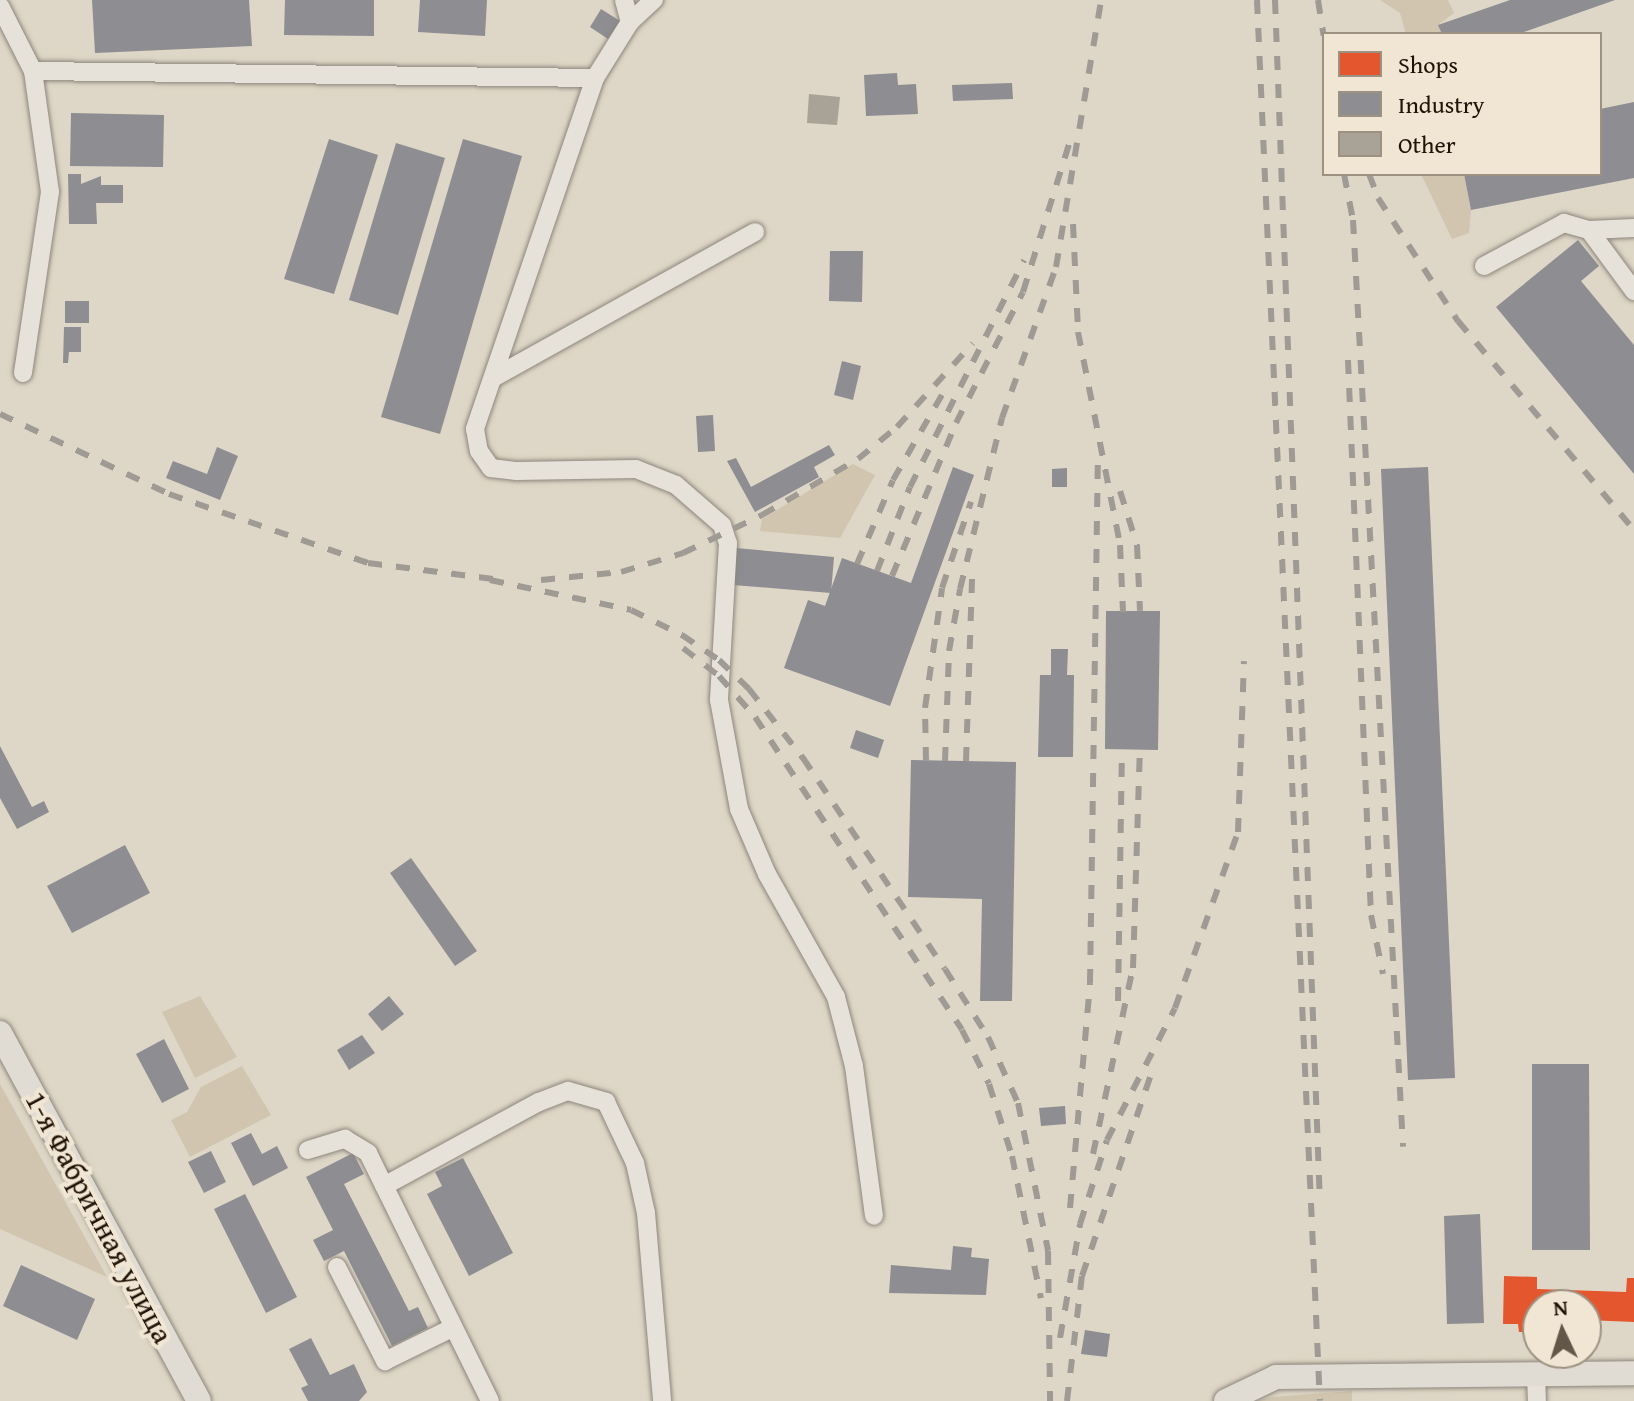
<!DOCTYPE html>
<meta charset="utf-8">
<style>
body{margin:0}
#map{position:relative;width:1634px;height:1401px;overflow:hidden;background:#ded6c6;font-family:"Gentium Book Plus",serif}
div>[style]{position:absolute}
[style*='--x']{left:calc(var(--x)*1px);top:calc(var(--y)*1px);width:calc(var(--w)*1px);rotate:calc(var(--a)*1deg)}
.green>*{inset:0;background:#d1c5af}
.shops>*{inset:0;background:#e4572e}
.industry>*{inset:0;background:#8d8d92}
.building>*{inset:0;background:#a9a297}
.roads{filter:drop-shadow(0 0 2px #8c867c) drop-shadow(0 0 2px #8c867c)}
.minor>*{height:18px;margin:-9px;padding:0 9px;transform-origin:9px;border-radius:9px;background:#e6e1d9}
.major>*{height:24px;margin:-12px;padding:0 12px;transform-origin:12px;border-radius:12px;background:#e1dcd3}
.rail>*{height:6px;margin-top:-3px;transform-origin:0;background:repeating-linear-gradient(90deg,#9f9a94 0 14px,transparent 0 28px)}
span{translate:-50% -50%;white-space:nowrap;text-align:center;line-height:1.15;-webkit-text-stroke:8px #f0e6d3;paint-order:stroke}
.street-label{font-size:30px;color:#211208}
.legend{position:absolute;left:1322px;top:32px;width:280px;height:144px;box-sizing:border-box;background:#f0e6d3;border:2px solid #9d9182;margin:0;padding:10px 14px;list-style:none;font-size:24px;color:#211208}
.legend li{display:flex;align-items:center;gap:16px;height:40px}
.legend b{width:40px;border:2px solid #9d9182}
.north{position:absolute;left:1522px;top:1289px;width:80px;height:80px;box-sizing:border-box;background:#f0e6d3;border:2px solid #9d9182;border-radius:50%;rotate:356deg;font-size:22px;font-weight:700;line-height:32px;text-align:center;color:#211208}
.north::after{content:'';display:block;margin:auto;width:28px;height:36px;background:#63574a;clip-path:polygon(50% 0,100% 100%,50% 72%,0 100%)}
</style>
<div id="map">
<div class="green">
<i style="clip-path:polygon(1380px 0,1448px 0,1454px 13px,1439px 24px,1442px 34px,1406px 34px,1400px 13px)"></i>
<i style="clip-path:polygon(1421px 174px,1464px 174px,1471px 210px,1469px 233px,1452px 239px)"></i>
<i style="clip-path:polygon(853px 464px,875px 475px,840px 538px,760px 531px,762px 519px)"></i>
<i style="clip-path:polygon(200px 996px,237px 1057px,195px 1078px,162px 1012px)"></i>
<i style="clip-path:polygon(242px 1066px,271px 1115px,190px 1157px,171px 1120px,187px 1112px,201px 1087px)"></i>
<i style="clip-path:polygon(0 1084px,107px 1277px,0 1229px)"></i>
<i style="clip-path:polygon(1352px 1391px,1352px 1401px,1254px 1401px,1273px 1397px)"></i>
</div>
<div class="shops">
<i style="clip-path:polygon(1504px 1276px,1537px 1277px,1537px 1289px,1626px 1292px,1627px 1278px,1634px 1278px,1634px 1322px,1586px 1320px,1586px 1305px,1538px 1305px,1538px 1332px,1519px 1332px,1518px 1324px,1503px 1324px)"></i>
</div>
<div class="industry">
<i style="clip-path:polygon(92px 0,249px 0,252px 46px,95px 53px)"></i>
<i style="clip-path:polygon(285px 0,374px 0,374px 36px,284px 35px)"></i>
<i style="clip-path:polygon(420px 0,487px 0,485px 36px,418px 32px)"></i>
<i style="clip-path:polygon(1510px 0,1615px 0,1518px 34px,1442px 34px,1438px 25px)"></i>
<i style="clip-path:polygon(601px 9px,620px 21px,608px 39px,590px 27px)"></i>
<i style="clip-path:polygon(897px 73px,898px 85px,916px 84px,918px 114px,866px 116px,864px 75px)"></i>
<i style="clip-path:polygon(1012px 83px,1013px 99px,953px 101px,952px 85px)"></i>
<i style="clip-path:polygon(1634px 102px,1634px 178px,1471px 210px,1464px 174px,1600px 174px,1600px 109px)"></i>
<i style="clip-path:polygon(71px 113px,164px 115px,163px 167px,70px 166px)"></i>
<i style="clip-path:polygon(329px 139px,378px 155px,334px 294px,284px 279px)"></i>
<i style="clip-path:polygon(463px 139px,522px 156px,440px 434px,381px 417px)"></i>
<i style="clip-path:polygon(396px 143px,445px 158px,398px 315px,349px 300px)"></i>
<i style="clip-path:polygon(68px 174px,81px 174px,81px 184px,101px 176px,101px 185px,123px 185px,123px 203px,96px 203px,97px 224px,69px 224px)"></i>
<i style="clip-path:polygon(1578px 240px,1599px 266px,1581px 281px,1634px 345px,1634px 474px,1496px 307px)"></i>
<i style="clip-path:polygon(830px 251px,863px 251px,862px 302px,829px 301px)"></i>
<i style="clip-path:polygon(65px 301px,89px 301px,89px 323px,65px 323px)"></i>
<i style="clip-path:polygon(64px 327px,81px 327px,81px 352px,69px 352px,68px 363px,63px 363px)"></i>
<i style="clip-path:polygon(842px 361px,861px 366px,853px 400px,834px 395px)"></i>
<i style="clip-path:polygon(713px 415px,715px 451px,698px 452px,696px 416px)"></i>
<i style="clip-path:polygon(829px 445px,835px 455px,814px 467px,819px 477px,755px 512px,727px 461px,736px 458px,751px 487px)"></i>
<i style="clip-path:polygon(217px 447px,238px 456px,220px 500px,166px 478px,173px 461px,207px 474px)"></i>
<i style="clip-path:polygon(953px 467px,974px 475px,890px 706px,784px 668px,808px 600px,825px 606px,842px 558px,911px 583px)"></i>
<i style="clip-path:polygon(1428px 467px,1455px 1078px,1408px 1080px,1381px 469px)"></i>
<i style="clip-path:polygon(1067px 468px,1067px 487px,1052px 487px,1052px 469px)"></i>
<i style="clip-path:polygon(736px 548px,834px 557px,831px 593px,733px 585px)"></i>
<i style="clip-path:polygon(1106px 611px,1160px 611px,1158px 750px,1105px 749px)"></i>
<i style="clip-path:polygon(1051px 649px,1068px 649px,1067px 675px,1074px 675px,1073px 757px,1038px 757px,1040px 675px,1051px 675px)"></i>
<i style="clip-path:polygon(856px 730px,884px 740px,878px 758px,850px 748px)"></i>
<i style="clip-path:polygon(0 746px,32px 807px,44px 801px,49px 812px,17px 829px,0 798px)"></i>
<i style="clip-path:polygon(911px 760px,1016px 762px,1012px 1001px,980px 1001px,982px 899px,908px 897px)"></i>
<i style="clip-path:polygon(125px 845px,150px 893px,72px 933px,47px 886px)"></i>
<i style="clip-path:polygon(411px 858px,477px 951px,455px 966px,390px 873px)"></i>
<i style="clip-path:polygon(389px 996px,404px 1014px,382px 1031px,368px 1014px)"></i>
<i style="clip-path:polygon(362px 1035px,375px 1053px,349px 1070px,337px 1050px)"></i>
<i style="clip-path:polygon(164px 1039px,189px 1089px,162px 1103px,136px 1054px)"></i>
<i style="clip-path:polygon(1532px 1064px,1589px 1064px,1590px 1250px,1532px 1250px)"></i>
<i style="clip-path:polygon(1065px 1106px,1066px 1124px,1041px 1126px,1039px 1108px)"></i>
<i style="clip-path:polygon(251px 1133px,262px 1154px,277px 1146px,288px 1168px,253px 1186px,231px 1143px)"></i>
<i style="clip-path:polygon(211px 1151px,226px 1182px,204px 1193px,188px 1162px)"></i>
<i style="clip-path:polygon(353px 1153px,364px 1174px,344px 1184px,409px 1311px,418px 1307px,428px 1328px,392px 1346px,344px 1251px,324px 1261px,313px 1240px,333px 1230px,306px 1177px)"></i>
<i style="clip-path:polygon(463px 1158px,513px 1253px,469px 1276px,427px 1194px,442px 1186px,435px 1172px)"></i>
<i style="clip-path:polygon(245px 1194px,297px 1297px,266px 1313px,214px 1209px)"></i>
<i style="clip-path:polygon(1480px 1214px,1484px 1323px,1447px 1324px,1444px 1216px)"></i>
<i style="clip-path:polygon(953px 1246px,972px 1248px,971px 1257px,989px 1259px,986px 1295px,889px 1293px,891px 1265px,951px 1270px)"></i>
<i style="clip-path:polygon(21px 1265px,95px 1299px,77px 1340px,3px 1306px)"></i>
<i style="clip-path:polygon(1085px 1330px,1110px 1334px,1107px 1357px,1081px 1354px)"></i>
<i style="clip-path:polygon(311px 1338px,330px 1375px,354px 1364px,367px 1392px,359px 1401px,308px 1401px,301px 1388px,308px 1385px,289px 1349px)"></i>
</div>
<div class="building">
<i style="clip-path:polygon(809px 94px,840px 97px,837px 125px,807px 123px)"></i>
</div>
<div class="roads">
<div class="minor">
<i style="--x:624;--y:0;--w:23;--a:75"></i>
<i style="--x:0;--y:6;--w:73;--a:63.1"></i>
<i style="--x:33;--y:71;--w:122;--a:82"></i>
<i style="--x:50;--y:192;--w:183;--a:98.5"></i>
<i style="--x:33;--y:71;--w:562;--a:0.71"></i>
<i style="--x:595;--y:78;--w:371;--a:108.9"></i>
<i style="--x:475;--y:429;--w:22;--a:80"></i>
<i style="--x:479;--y:451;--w:21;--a:55"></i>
<i style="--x:491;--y:468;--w:26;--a:7"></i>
<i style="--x:517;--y:471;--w:119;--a:-1"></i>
<i style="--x:636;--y:469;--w:43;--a:21.8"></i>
<i style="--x:676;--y:485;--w:61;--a:41"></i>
<i style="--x:722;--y:525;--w:19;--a:72"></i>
<i style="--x:728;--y:543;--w:157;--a:93.3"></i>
<i style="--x:719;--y:700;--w:111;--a:79.6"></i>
<i style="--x:739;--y:809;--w:71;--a:66.7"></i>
<i style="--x:767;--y:874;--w:141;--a:60.7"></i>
<i style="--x:836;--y:997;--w:71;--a:75.4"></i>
<i style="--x:854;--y:1066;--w:151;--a:82.4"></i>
<i style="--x:595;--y:78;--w:66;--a:-58"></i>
<i style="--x:630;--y:22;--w:33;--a:-43"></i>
<i style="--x:1589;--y:230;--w:76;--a:53.6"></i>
<i style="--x:1484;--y:266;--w:91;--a:-28.3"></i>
<i style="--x:1564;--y:223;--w:26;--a:16"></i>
<i style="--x:1589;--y:230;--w:45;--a:-2.5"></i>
<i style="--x:493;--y:378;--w:300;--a:-29.1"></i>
<i style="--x:308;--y:1150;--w:39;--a:-17"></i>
<i style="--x:345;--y:1139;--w:27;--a:31"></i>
<i style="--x:368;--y:1153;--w:276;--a:63.8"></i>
<i style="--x:384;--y:1186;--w:176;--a:-28.5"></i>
<i style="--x:539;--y:1102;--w:31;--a:-21"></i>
<i style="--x:568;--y:1091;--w:40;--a:16"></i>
<i style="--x:606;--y:1102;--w:68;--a:64.6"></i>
<i style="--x:635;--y:1163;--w:51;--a:77.6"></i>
<i style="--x:646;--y:1213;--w:189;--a:85.1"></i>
<i style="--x:337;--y:1267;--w:106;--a:62.9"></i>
<i style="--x:385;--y:1361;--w:75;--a:-26.2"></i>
<i style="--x:1536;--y:1374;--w:27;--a:88"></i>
</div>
<div class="major">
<i style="--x:0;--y:1033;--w:418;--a:61.6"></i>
<i style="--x:1226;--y:1401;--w:55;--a:-25.6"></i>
<i style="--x:1276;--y:1377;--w:358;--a:-0.6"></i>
</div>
</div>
<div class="rail">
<i style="--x:1257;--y:0;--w:1402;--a:87.43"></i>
<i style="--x:1275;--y:0;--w:1203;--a:87.86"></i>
<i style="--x:1318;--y:0;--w:36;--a:81"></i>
<i style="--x:1344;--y:174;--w:47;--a:78.9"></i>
<i style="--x:1353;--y:220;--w:928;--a:86.91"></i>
<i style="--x:1369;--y:174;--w:26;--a:69"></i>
<i style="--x:1378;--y:198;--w:147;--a:57"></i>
<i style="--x:1458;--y:321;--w:273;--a:49.9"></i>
<i style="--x:1073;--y:224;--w:108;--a:87.3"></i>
<i style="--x:1078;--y:332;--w:217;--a:78.8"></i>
<i style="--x:1120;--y:545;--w:67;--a:87.4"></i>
<i style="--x:1348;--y:360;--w:555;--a:87.63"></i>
<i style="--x:1371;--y:915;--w:60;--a:78.5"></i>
<i style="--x:0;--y:414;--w:187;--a:25.3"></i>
<i style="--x:169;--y:494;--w:211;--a:19.1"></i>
<i style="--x:368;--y:563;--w:134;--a:7.3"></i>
<i style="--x:1120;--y:491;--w:57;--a:72.5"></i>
<i style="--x:1137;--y:545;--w:66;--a:87.4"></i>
<i style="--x:857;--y:564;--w:91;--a:-66.8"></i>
<i style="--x:893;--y:480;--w:108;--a:-60.1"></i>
<i style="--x:877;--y:571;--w:90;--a:-68.6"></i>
<i style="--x:910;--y:487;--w:254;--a:-63.3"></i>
<i style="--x:892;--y:576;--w:166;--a:-67.3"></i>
<i style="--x:956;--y:423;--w:147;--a:-62.9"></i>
<i style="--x:1023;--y:292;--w:158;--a:-72.7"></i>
<i style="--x:490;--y:580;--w:144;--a:12"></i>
<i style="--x:631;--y:610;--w:57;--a:26.1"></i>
<i style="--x:682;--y:635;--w:45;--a:34"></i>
<i style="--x:719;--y:660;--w:42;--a:44"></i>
<i style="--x:749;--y:689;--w:88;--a:52"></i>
<i style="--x:803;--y:758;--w:254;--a:56.1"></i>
<i style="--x:945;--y:969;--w:80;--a:57.7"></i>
<i style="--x:988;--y:1037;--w:72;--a:65.6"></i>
<i style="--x:1018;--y:1103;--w:151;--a:78.5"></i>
<i style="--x:1048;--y:1251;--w:150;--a:89.2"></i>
<i style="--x:541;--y:580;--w:80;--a:-5.7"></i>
<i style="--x:621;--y:572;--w:65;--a:-17"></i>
<i style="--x:683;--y:553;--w:88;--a:-25.7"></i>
<i style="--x:762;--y:515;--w:111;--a:-30.3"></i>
<i style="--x:858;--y:459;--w:50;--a:-39.4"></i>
<i style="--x:897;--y:427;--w:113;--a:-47.9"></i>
<i style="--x:683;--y:648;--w:46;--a:37.9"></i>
<i style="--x:719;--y:676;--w:55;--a:48.7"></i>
<i style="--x:755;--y:717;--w:375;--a:56.5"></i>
<i style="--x:962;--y:1030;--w:60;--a:63.4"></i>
<i style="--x:989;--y:1084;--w:76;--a:72.3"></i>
<i style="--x:1012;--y:1156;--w:145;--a:78.5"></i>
<i style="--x:926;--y:761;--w:53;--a:-91.1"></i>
<i style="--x:925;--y:708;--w:121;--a:-81.9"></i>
<i style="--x:942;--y:588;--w:91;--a:-71.4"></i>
<i style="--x:945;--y:761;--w:110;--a:-87.9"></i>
<i style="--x:949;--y:651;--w:63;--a:-79.9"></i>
<i style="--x:960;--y:589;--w:176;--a:-76.2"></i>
<i style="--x:1002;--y:418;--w:160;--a:-70.3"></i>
<i style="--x:1056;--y:267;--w:271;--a:-80.4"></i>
<i style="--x:966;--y:761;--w:184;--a:-88.1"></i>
<i style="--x:1118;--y:1001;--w:252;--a:-89.1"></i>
<i style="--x:1093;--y:1154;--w:190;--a:-77.9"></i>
<i style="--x:1133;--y:968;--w:218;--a:-88.2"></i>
<i style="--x:1070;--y:1208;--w:226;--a:-84.9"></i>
<i style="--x:1090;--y:983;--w:530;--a:-89.14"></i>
<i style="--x:1060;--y:1338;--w:116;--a:-80"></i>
<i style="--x:1080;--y:1224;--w:88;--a:-72.2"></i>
<i style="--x:1107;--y:1140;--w:148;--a:-62.7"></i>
<i style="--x:1175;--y:1008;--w:187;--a:-70.3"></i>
<i style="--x:1238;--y:832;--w:171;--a:-88"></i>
<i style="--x:1067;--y:1401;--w:126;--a:-83.2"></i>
<i style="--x:1082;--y:1276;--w:213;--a:-71.1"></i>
</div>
<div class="street-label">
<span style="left:100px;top:1217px;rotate:62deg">1-я Фабричная улица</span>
</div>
<ul class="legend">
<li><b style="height:22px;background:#e4572e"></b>Shops</li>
<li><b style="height:22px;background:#8d8d92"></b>Industry</li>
<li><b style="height:22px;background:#a9a297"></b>Other</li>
</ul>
<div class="north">N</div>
</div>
